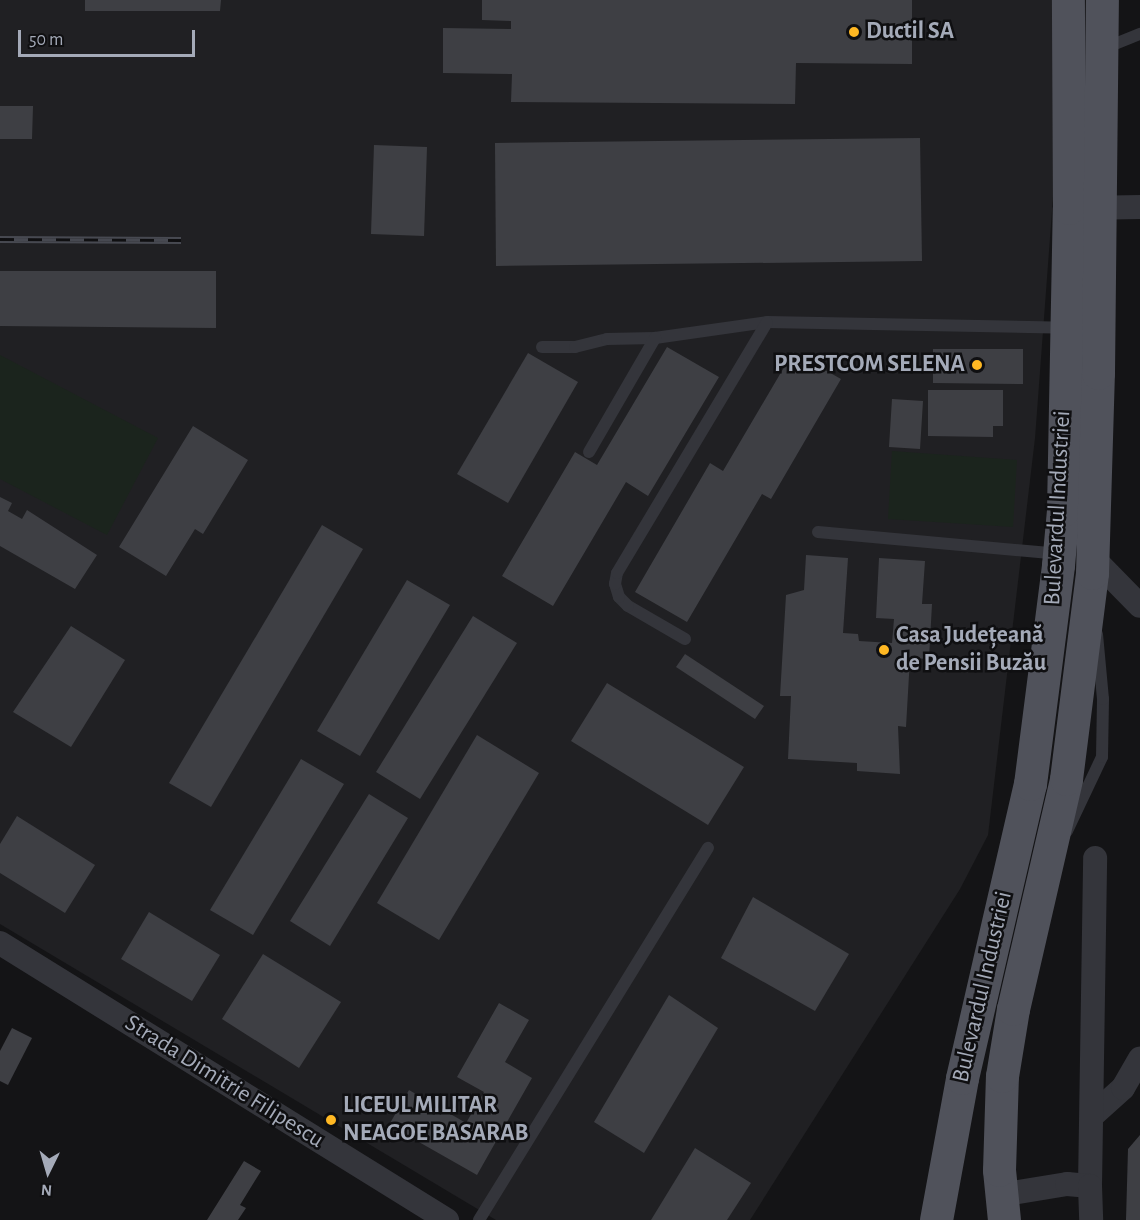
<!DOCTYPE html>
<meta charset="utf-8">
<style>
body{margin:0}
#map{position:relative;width:1140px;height:1220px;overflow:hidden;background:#141416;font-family:"Alegreya Sans",sans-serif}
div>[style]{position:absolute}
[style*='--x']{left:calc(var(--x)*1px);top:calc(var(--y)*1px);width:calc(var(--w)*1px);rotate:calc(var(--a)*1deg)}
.built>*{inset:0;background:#202023}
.green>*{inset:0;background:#1b241d}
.building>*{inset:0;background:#3e3f44}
.service>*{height:12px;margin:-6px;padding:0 6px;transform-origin:6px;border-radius:6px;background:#34353b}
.minor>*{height:24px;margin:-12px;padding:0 12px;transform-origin:12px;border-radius:12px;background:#34353b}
.primary>*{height:33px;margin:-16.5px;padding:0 16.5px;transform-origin:16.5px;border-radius:16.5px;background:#50525b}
.rail>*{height:7px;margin-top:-3.5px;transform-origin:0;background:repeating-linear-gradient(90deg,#0f0f11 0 14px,#474951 0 28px);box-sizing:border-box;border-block:2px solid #474951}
.dots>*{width:16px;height:16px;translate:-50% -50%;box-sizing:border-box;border:3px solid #0f0f11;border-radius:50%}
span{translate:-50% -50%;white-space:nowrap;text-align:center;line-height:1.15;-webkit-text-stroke:5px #0f0f11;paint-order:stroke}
.poi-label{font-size:24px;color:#a4aab8;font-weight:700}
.left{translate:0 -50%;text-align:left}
.right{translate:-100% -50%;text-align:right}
.street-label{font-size:24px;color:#a4aab8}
.north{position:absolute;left:18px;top:1142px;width:60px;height:60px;-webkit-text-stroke:4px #0f0f11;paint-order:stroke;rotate:185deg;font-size:16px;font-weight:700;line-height:24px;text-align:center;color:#a4aab8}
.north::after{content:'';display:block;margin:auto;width:21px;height:27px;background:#a4aab8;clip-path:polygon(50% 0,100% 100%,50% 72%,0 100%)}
.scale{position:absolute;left:18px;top:30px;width:177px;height:27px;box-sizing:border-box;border:3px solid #a4aab8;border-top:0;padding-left:8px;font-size:18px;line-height:21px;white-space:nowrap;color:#a4aab8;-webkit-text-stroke:4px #0f0f11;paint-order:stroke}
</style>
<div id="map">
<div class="built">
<i style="clip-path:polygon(0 0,1057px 0,1057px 144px,1035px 438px,988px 835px,960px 889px,750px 1220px,496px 1220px,0 924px)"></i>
</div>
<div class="green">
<i style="clip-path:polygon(0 355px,158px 438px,107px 535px,0 479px)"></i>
<i style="clip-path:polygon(892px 451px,1017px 460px,1013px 527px,888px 519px)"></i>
</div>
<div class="building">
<i style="clip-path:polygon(85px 0,221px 0,220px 11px,85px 11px)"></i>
<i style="clip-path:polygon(482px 0,912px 0,912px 64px,796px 63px,795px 104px,511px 102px,512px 74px,443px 73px,443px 28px,511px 29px,511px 21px,482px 20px)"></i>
<i style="clip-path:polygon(0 106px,33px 106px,32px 139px,0 139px)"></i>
<i style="clip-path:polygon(920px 138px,922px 261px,496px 266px,495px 143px)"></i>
<i style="clip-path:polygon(374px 145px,427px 147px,424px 236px,371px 234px)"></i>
<i style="clip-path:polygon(0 271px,216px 271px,216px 328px,0 326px)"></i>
<i style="clip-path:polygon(667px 347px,719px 377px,648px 496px,626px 482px,553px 606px,502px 576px,575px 452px,597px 465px)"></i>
<i style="clip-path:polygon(933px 349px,1023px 349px,1023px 384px,933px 383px)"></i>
<i style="clip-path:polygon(793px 352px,841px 379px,771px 499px,762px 494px,687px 622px,635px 592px,710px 463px,723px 471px)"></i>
<i style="clip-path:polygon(528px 353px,578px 382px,508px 503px,457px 474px)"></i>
<i style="clip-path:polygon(928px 390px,1003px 390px,1003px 426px,993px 426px,993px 437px,928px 436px)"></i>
<i style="clip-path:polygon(892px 399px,923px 401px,920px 449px,889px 447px)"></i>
<i style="clip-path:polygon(193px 426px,248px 460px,203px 534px,195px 529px,166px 576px,119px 547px)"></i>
<i style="clip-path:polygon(0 497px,12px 503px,8px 511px,22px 519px,27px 510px,97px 555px,75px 589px,0 546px)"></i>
<i style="clip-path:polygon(322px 525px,363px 549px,211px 807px,169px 783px)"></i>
<i style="clip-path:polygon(806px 555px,848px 558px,843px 633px,858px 634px,859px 641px,892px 643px,894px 619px,876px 618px,879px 558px,925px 561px,922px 604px,932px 604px,929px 659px,910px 658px,906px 727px,898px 726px,900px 774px,857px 771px,857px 763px,788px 759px,791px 696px,780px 696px,786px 595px,804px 590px)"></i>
<i style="clip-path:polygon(407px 580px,450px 605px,360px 756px,317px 731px)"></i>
<i style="clip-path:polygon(473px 616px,517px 643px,420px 799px,376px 772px)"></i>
<i style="clip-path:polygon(71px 626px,125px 660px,71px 747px,13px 712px)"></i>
<i style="clip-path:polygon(685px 654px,764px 706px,755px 719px,676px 667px)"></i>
<i style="clip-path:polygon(607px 683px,744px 767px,708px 825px,571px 741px)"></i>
<i style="clip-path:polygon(477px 735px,539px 773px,439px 940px,377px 903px)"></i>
<i style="clip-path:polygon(301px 759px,344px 784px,253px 935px,210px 910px)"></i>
<i style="clip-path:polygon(369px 794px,408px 818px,330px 946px,290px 921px)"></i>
<i style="clip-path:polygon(17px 816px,95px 865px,65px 913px,0 873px,0 844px)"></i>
<i style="clip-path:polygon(753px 897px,849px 954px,815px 1011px,721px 958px)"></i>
<i style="clip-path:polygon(149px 912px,220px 955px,192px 1001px,121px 959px)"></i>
<i style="clip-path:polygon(263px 954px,341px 1002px,299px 1068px,222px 1019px)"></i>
<i style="clip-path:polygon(669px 995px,718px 1028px,644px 1153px,594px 1122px)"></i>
<i style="clip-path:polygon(499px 1003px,529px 1020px,505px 1062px,532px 1078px,477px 1175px,389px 1125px,409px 1090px,466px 1123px,484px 1092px,457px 1077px)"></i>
<i style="clip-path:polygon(12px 1028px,32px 1038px,8px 1085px,0 1081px,0 1051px)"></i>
<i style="clip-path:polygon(1140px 1135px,1140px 1220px,1126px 1220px,1128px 1149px)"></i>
<i style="clip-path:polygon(695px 1148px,751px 1183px,727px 1220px,651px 1220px)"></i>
<i style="clip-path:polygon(244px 1161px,261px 1171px,240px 1205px,246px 1208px,238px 1220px,207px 1220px)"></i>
</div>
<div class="service">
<i style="--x:1105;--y:48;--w:38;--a:-22"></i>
<i style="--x:542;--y:347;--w:33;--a:0"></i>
<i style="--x:575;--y:347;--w:33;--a:-14"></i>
<i style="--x:607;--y:339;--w:48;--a:-1.2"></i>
<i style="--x:655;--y:338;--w:113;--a:-8.1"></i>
<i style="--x:767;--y:322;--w:299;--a:1.1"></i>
<i style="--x:589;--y:452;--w:132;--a:-59.9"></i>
<i style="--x:818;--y:532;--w:241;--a:5.2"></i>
<i style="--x:685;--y:639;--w:66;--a:-149.9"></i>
<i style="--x:628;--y:606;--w:13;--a:-135"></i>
<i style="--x:619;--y:597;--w:14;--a:-107"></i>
<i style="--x:615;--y:584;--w:11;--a:-80"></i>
<i style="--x:617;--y:573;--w:292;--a:-59.1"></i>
<i style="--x:1067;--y:831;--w:82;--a:-64.7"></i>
<i style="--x:1102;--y:757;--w:58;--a:-89"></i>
<i style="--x:1103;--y:699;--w:65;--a:-95.3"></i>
<i style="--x:479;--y:1220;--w:437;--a:-58.4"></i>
</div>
<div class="minor">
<i style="--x:1083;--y:208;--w:57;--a:-1"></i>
<i style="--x:1093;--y:558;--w:67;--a:45.6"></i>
<i style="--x:0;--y:943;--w:526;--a:31.79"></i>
<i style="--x:1093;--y:1115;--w:40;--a:-42"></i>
<i style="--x:1123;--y:1088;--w:34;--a:-60"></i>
<i style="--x:1090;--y:1186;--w:328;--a:-89.1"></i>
<i style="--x:1000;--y:1195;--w:68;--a:-9.3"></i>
<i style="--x:1067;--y:1184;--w:23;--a:5"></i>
<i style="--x:1090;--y:1186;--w:34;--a:88"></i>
</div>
<div class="primary">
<i style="--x:936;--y:1220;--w:144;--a:-79.6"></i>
<i style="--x:962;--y:1078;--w:302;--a:-77"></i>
<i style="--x:1030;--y:784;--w:221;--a:-82.7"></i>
<i style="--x:1058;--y:565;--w:55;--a:-84.8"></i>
<i style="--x:1063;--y:510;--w:302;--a:-88.9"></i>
<i style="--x:1069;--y:208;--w:208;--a:-90.3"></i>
<i style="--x:1004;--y:1220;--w:50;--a:-95.7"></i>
<i style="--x:999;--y:1170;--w:94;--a:-88.2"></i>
<i style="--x:1002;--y:1076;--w:68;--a:-80.7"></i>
<i style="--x:1013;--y:1009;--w:236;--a:-77"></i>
<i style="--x:1066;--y:779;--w:208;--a:-82.8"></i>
<i style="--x:1092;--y:573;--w:200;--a:-88.3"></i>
<i style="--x:1098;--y:373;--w:373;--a:-89.4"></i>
</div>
<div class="rail">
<i style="--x:0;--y:239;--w:181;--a:0.3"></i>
</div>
<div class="dots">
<i style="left:854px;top:32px;background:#ffb823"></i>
<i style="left:977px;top:365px;background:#ffb823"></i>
<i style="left:884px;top:650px;background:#ffb823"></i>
<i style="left:331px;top:1120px;background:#ffb823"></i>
</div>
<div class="poi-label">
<span class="left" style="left:866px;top:32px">Ductil SA</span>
<span class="right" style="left:965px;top:365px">PRESTCOM SELENA</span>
<span class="left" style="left:896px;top:650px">Casa Județeană<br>de Pensii Buzău</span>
<span class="left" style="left:343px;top:1120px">LICEUL MILITAR<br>NEAGOE BASARAB</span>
</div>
<div class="street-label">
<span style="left:1058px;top:508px;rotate:-87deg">Bulevardul Industriei</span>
<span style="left:983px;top:987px;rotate:-77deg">Bulevardul Industriei</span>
<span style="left:224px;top:1082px;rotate:32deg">Strada Dimitrie Filipescu</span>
</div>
<div class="north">N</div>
<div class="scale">50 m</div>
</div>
